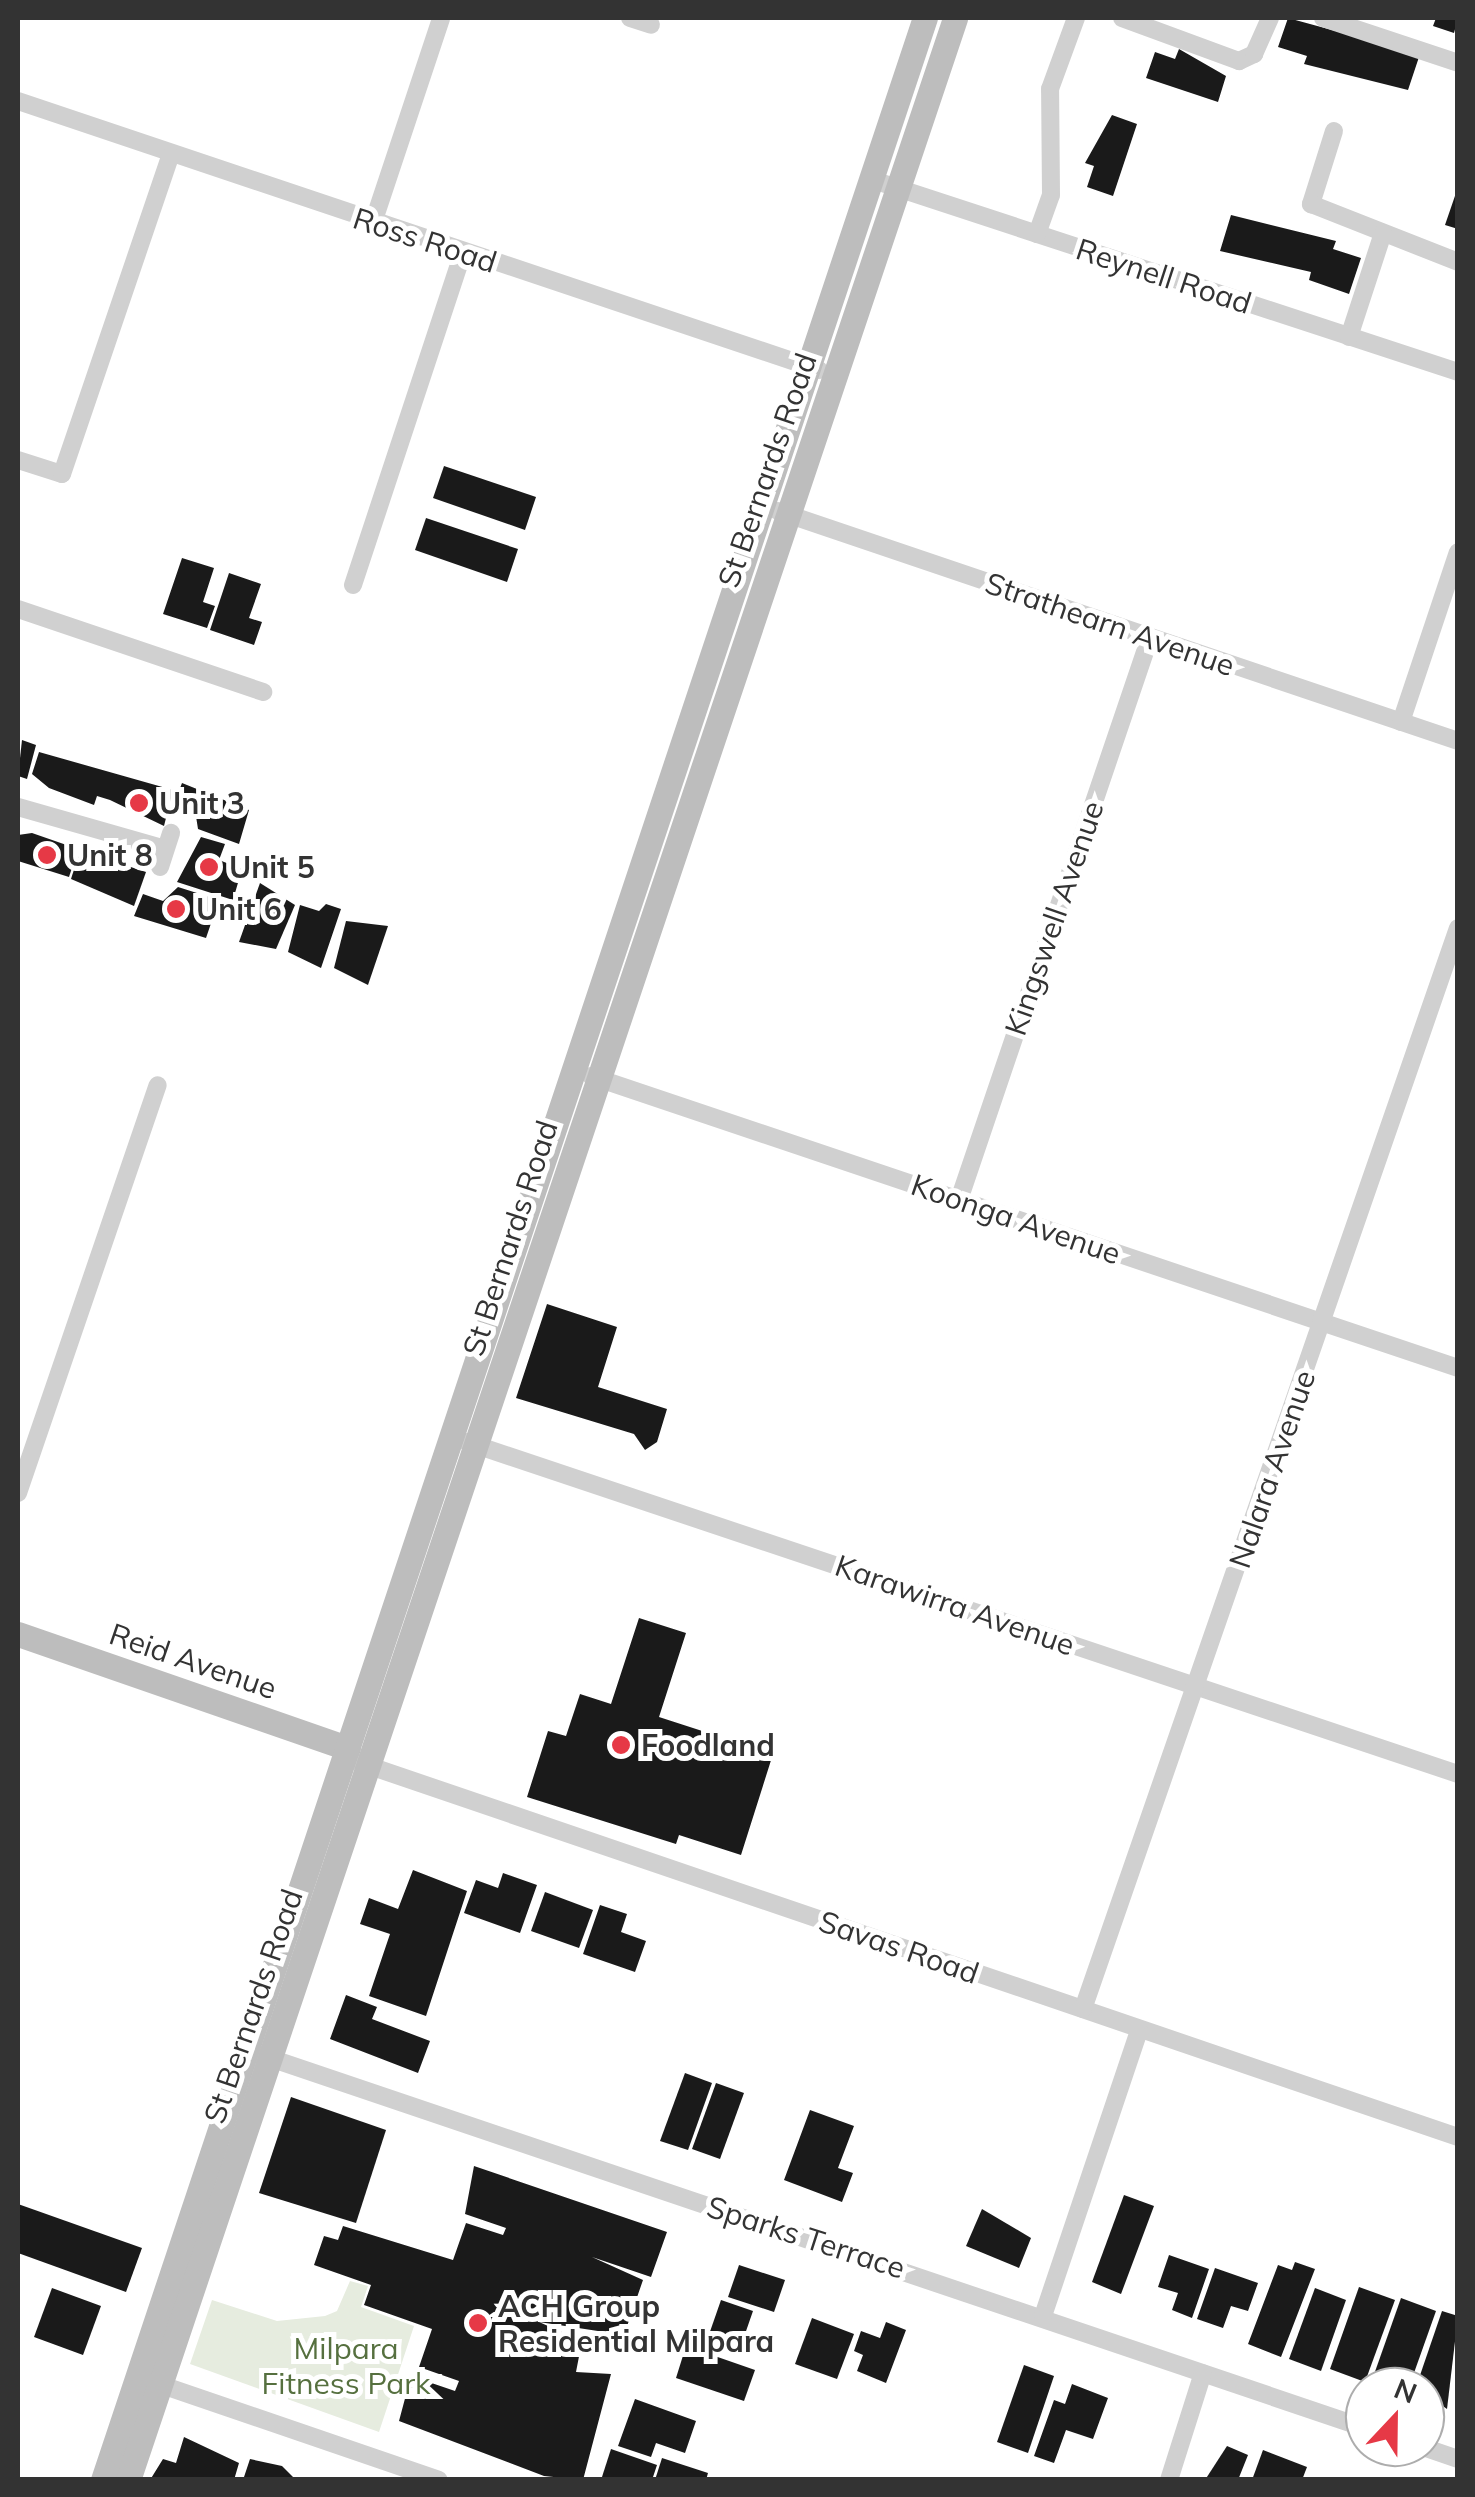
<!DOCTYPE html>
<style>
body{margin:0}
#map{position:relative;width:1475px;height:2497px;overflow:hidden;background:#fff;font-family:Mulish,sans-serif}
div>[style]{position:absolute}
[style*='--x']{left:calc(var(--x)*1px);top:calc(var(--y)*1px);width:calc(var(--w)*1px);rotate:calc(var(--a)*1deg)}
.green>*{inset:0;background:#e6ecdf}
.building>*{inset:0;background:#1a1a1a}
.street>*{height:18px;margin:-9px;padding:0 9px;transform-origin:9px;border-radius:9px;background:#d0d0d0}
.secondary>*{height:25px;margin:-12.5px;padding:0 12.5px;transform-origin:12.5px;border-radius:12.5px;background:#bdbdbd}
.dots>*{width:28px;height:28px;translate:-50% -50%;box-sizing:border-box;border:5px solid #fff;border-radius:50%}
span{translate:-50% -50%;white-space:nowrap;text-align:center;line-height:1.15;-webkit-text-stroke:10px #fff;paint-order:stroke}
.street-label{font-size:30px;color:#333}
.poi-label{font-size:30px;color:#333;font-weight:700}
.left{translate:0 -50%;text-align:left}
.park-label{font-size:30px;color:#56703f}
.frame{position:absolute;inset:0;border:20px solid #333;pointer-events:none}
.north{position:absolute;left:1345px;top:2367px;width:100px;height:100px;box-sizing:border-box;background:#fff;border:2px solid #adadad;border-radius:50%;rotate:22deg;font-size:28px;font-weight:700;line-height:40px;text-align:center;color:#333}
.north::after{content:'';display:block;margin:auto;width:35px;height:45px;background:#e63946;clip-path:polygon(50% 0,100% 100%,50% 72%,0 100%)}
</style>
<div id="map">
<div class="green">
<i style="clip-path:polygon(350px 2281px,368px 2286px,361px 2307px,414px 2326px,379px 2432px,190px 2364px,212px 2300px,277px 2321px,325px 2316px,337px 2311px)"></i>
</div>
<div class="building">
<i style="clip-path:polygon(1288px 18px,1420px 54px,1408px 90px,1304px 64px,1307px 56px,1278px 47px)"></i>
<i style="clip-path:polygon(1436px 18px,1458px 18px,1454px 33px,1433px 26px)"></i>
<i style="clip-path:polygon(1179px 49px,1226px 76px,1218px 102px,1146px 78px,1155px 52px,1175px 59px)"></i>
<i style="clip-path:polygon(1112px 115px,1137px 124px,1113px 196px,1087px 187px,1094px 166px,1085px 163px)"></i>
<i style="clip-path:polygon(1457px 190px,1458px 190px,1458px 229px,1445px 225px)"></i>
<i style="clip-path:polygon(1231px 215px,1336px 241px,1333px 249px,1361px 258px,1349px 294px,1309px 280px,1311px 272px,1220px 251px)"></i>
<i style="clip-path:polygon(444px 466px,536px 497px,525px 530px,433px 498px)"></i>
<i style="clip-path:polygon(426px 518px,518px 549px,507px 582px,415px 550px)"></i>
<i style="clip-path:polygon(182px 558px,214px 568px,203px 602px,215px 606px,207px 628px,163px 614px)"></i>
<i style="clip-path:polygon(229px 573px,261px 584px,249px 618px,262px 622px,254px 645px,210px 630px)"></i>
<i style="clip-path:polygon(22px 740px,36px 745px,27px 779px,18px 776px)"></i>
<i style="clip-path:polygon(39px 752px,173px 790px,164px 826px,110px 800px,97px 796px,94px 805px,49px 788px,32px 774px)"></i>
<i style="clip-path:polygon(182px 783px,249px 810px,239px 844px,198px 829px,195px 810px,174px 804px)"></i>
<i style="clip-path:polygon(32px 833px,78px 849px,69px 877px,18px 861px,18px 835px)"></i>
<i style="clip-path:polygon(201px 837px,225px 844px,219px 860px,242px 869px,233px 900px,177px 882px)"></i>
<i style="clip-path:polygon(91px 854px,146px 872px,134px 906px,71px 879px,78px 857px)"></i>
<i style="clip-path:polygon(260px 883px,295px 905px,276px 949px,239px 942px)"></i>
<i style="clip-path:polygon(178px 887px,219px 900px,206px 938px,134px 916px,143px 894px,163px 901px)"></i>
<i style="clip-path:polygon(326px 904px,341px 909px,321px 968px,288px 952px,300px 905px,319px 911px)"></i>
<i style="clip-path:polygon(346px 921px,388px 926px,368px 985px,334px 968px)"></i>
<i style="clip-path:polygon(547px 1304px,617px 1327px,598px 1387px,667px 1409px,657px 1442px,645px 1450px,634px 1434px,516px 1398px)"></i>
<i style="clip-path:polygon(639px 1618px,686px 1633px,659px 1717px,773px 1754px,741px 1855px,679px 1835px,676px 1844px,527px 1797px,548px 1731px,566px 1736px,580px 1694px,611px 1704px)"></i>
<i style="clip-path:polygon(413px 1870px,467px 1891px,426px 2016px,369px 1996px,390px 1934px,360px 1924px,369px 1898px,398px 1909px)"></i>
<i style="clip-path:polygon(503px 1873px,537px 1885px,520px 1933px,464px 1913px,476px 1880px,498px 1888px)"></i>
<i style="clip-path:polygon(545px 1892px,593px 1910px,579px 1948px,531px 1931px)"></i>
<i style="clip-path:polygon(600px 1905px,627px 1914px,621px 1932px,646px 1941px,635px 1972px,583px 1954px)"></i>
<i style="clip-path:polygon(346px 1995px,377px 2007px,372px 2019px,430px 2041px,418px 2073px,330px 2039px)"></i>
<i style="clip-path:polygon(685px 2073px,712px 2083px,688px 2150px,660px 2141px)"></i>
<i style="clip-path:polygon(716px 2083px,744px 2093px,720px 2159px,692px 2149px)"></i>
<i style="clip-path:polygon(291px 2097px,386px 2130px,356px 2223px,259px 2193px)"></i>
<i style="clip-path:polygon(810px 2110px,854px 2126px,838px 2168px,853px 2173px,842px 2202px,784px 2180px)"></i>
<i style="clip-path:polygon(474px 2166px,667px 2232px,651px 2277px,592px 2257px,643px 2280px,624px 2335px,539px 2322px,582px 2341px,576px 2372px,611px 2374px,583px 2480px,544px 2476px,399px 2421px,411px 2376px,455px 2391px,459px 2381px,419px 2367px,432px 2329px,364px 2305px,371px 2285px,314px 2265px,324px 2236px,338px 2240px,343px 2226px,453px 2260px,466px 2223px,503px 2235px,506px 2228px,465px 2214px)"></i>
<i style="clip-path:polygon(1124px 2195px,1154px 2206px,1121px 2294px,1092px 2282px)"></i>
<i style="clip-path:polygon(18px 2204px,142px 2248px,126px 2292px,18px 2253px)"></i>
<i style="clip-path:polygon(982px 2209px,1031px 2238px,1019px 2268px,966px 2246px)"></i>
<i style="clip-path:polygon(1169px 2255px,1209px 2269px,1192px 2318px,1172px 2310px,1178px 2293px,1158px 2287px)"></i>
<i style="clip-path:polygon(1295px 2262px,1315px 2269px,1281px 2357px,1248px 2344px,1278px 2265px,1292px 2270px)"></i>
<i style="clip-path:polygon(739px 2265px,785px 2280px,774px 2312px,728px 2297px)"></i>
<i style="clip-path:polygon(1215px 2268px,1258px 2283px,1248px 2311px,1231px 2306px,1223px 2328px,1197px 2319px)"></i>
<i style="clip-path:polygon(1359px 2287px,1395px 2300px,1365px 2382px,1330px 2369px)"></i>
<i style="clip-path:polygon(52px 2288px,101px 2306px,83px 2355px,34px 2337px)"></i>
<i style="clip-path:polygon(1315px 2288px,1346px 2300px,1321px 2371px,1289px 2359px)"></i>
<i style="clip-path:polygon(1401px 2298px,1436px 2311px,1409px 2387px,1382px 2387px,1371px 2383px)"></i>
<i style="clip-path:polygon(721px 2300px,753px 2311px,737px 2357px,705px 2346px)"></i>
<i style="clip-path:polygon(1442px 2311px,1458px 2316px,1447px 2409px,1416px 2387px)"></i>
<i style="clip-path:polygon(812px 2318px,854px 2334px,837px 2379px,795px 2364px)"></i>
<i style="clip-path:polygon(886px 2322px,906px 2330px,886px 2383px,857px 2371px,863px 2355px,854px 2351px,861px 2331px,880px 2338px)"></i>
<i style="clip-path:polygon(686px 2346px,755px 2370px,744px 2401px,676px 2378px)"></i>
<i style="clip-path:polygon(1024px 2365px,1054px 2376px,1028px 2453px,997px 2442px)"></i>
<i style="clip-path:polygon(1072px 2384px,1108px 2398px,1093px 2439px,1066px 2430px,1054px 2463px,1034px 2456px,1054px 2400px,1065px 2404px)"></i>
<i style="clip-path:polygon(635px 2399px,696px 2421px,685px 2453px,656px 2443px,651px 2457px,618px 2446px)"></i>
<i style="clip-path:polygon(184px 2437px,239px 2463px,234px 2480px,150px 2480px,163px 2459px,176px 2463px)"></i>
<i style="clip-path:polygon(1227px 2446px,1248px 2455px,1238px 2480px,1205px 2480px)"></i>
<i style="clip-path:polygon(611px 2449px,657px 2465px,652px 2480px,601px 2480px)"></i>
<i style="clip-path:polygon(1263px 2450px,1307px 2467px,1302px 2480px,1252px 2480px)"></i>
<i style="clip-path:polygon(662px 2458px,708px 2473px,706px 2480px,655px 2480px)"></i>
<i style="clip-path:polygon(250px 2459px,282px 2466px,296px 2480px,243px 2480px)"></i>
</div>
<div class="street">
<i style="--x:630;--y:18;--w:22;--a:18"></i>
<i style="--x:1122;--y:18;--w:125;--a:20.2"></i>
<i style="--x:1239;--y:61;--w:17;--a:-25"></i>
<i style="--x:1254;--y:54;--w:39;--a:-66"></i>
<i style="--x:1323;--y:18;--w:142;--a:18.4"></i>
<i style="--x:18;--y:101;--w:845;--a:18.56"></i>
<i style="--x:1334;--y:131;--w:77;--a:107.5"></i>
<i style="--x:1311;--y:204;--w:158;--a:21.5"></i>
<i style="--x:870;--y:179;--w:619;--a:18.17"></i>
<i style="--x:373;--y:223;--w:216;--a:-71.6"></i>
<i style="--x:1037;--y:234;--w:41;--a:-70.3"></i>
<i style="--x:1051;--y:195;--w:106;--a:-90.5"></i>
<i style="--x:1050;--y:89;--w:76;--a:-69.9"></i>
<i style="--x:1349;--y:337;--w:109;--a:-71.9"></i>
<i style="--x:18;--y:460;--w:46;--a:17.7"></i>
<i style="--x:62;--y:474;--w:336;--a:-71.2"></i>
<i style="--x:778;--y:511;--w:718;--a:18.69"></i>
<i style="--x:353;--y:585;--w:350;--a:-71.7"></i>
<i style="--x:18;--y:609;--w:259;--a:18.7"></i>
<i style="--x:1401;--y:722;--w:179;--a:-71.5"></i>
<i style="--x:18;--y:807;--w:153;--a:15.9"></i>
<i style="--x:160;--y:867;--w:36;--a:-72"></i>
<i style="--x:591;--y:1076;--w:915;--a:18.61"></i>
<i style="--x:959;--y:1200;--w:595;--a:-71.26"></i>
<i style="--x:467;--y:1442;--w:1045;--a:18.52"></i>
<i style="--x:18;--y:1493;--w:431;--a:-71.1"></i>
<i style="--x:361;--y:1763;--w:1159;--a:18.83"></i>
<i style="--x:1083;--y:2009;--w:1144;--a:-70.87"></i>
<i style="--x:261;--y:2055;--w:1165;--a:18.67"></i>
<i style="--x:1043;--y:2316;--w:301;--a:-71.4"></i>
<i style="--x:150;--y:2381;--w:305;--a:18.9"></i>
<i style="--x:1423;--y:2447;--w:37;--a:19"></i>
<i style="--x:1169;--y:2480;--w:112;--a:-72.4"></i>
</div>
<div class="secondary">
<i style="--x:18;--y:1634;--w:349;--a:19.1"></i>
<i style="--x:103;--y:2480;--w:2596;--a:-71.54"></i>
<i style="--x:128;--y:2480;--w:2597;--a:-71.43"></i>
</div>
<div class="dots">
<i style="left:139px;top:803px;background:#e63946"></i>
<i style="left:47px;top:855px;background:#e63946"></i>
<i style="left:209px;top:867px;background:#e63946"></i>
<i style="left:176px;top:909px;background:#e63946"></i>
<i style="left:621px;top:1745px;background:#e63946"></i>
<i style="left:478px;top:2323px;background:#e63946"></i>
</div>
<div class="street-label">
<span style="left:425px;top:240px;rotate:18deg">Ross Road</span>
<span style="left:1164px;top:276px;rotate:18deg">Reynell Road</span>
<span style="left:767px;top:470px;rotate:-71deg">St Bernards Road</span>
<span style="left:1110px;top:624px;rotate:19deg">Strathearn Avenue</span>
<span style="left:1054px;top:918px;rotate:-71deg">Kingswell Avenue</span>
<span style="left:1016px;top:1219px;rotate:19deg">Koonga Avenue</span>
<span style="left:510px;top:1238px;rotate:-72deg">St Bernards Road</span>
<span style="left:1272px;top:1469px;rotate:-71deg">Nalara Avenue</span>
<span style="left:955px;top:1605px;rotate:19deg">Karawirra Avenue</span>
<span style="left:193px;top:1661px;rotate:19deg">Reid Avenue</span>
<span style="left:899px;top:1947px;rotate:19deg">Savas Road</span>
<span style="left:253px;top:2006px;rotate:-71deg">St Bernards Road</span>
<span style="left:806px;top:2237px;rotate:18deg">Sparks Terrace</span>
</div>
<div class="poi-label">
<span class="left" style="left:159px;top:803px">Unit 3</span>
<span class="left" style="left:67px;top:855px">Unit 8</span>
<span class="left" style="left:229px;top:867px">Unit 5</span>
<span class="left" style="left:196px;top:909px">Unit 6</span>
<span class="left" style="left:641px;top:1745px">Foodland</span>
<span class="left" style="left:498px;top:2323px">ACH Group<br>Residential Milpara</span>
</div>
<div class="park-label">
<span style="left:346px;top:2365px">Milpara<br>Fitness Park</span>
</div>
<div class="frame"></div>
<div class="north">N</div>
</div>
